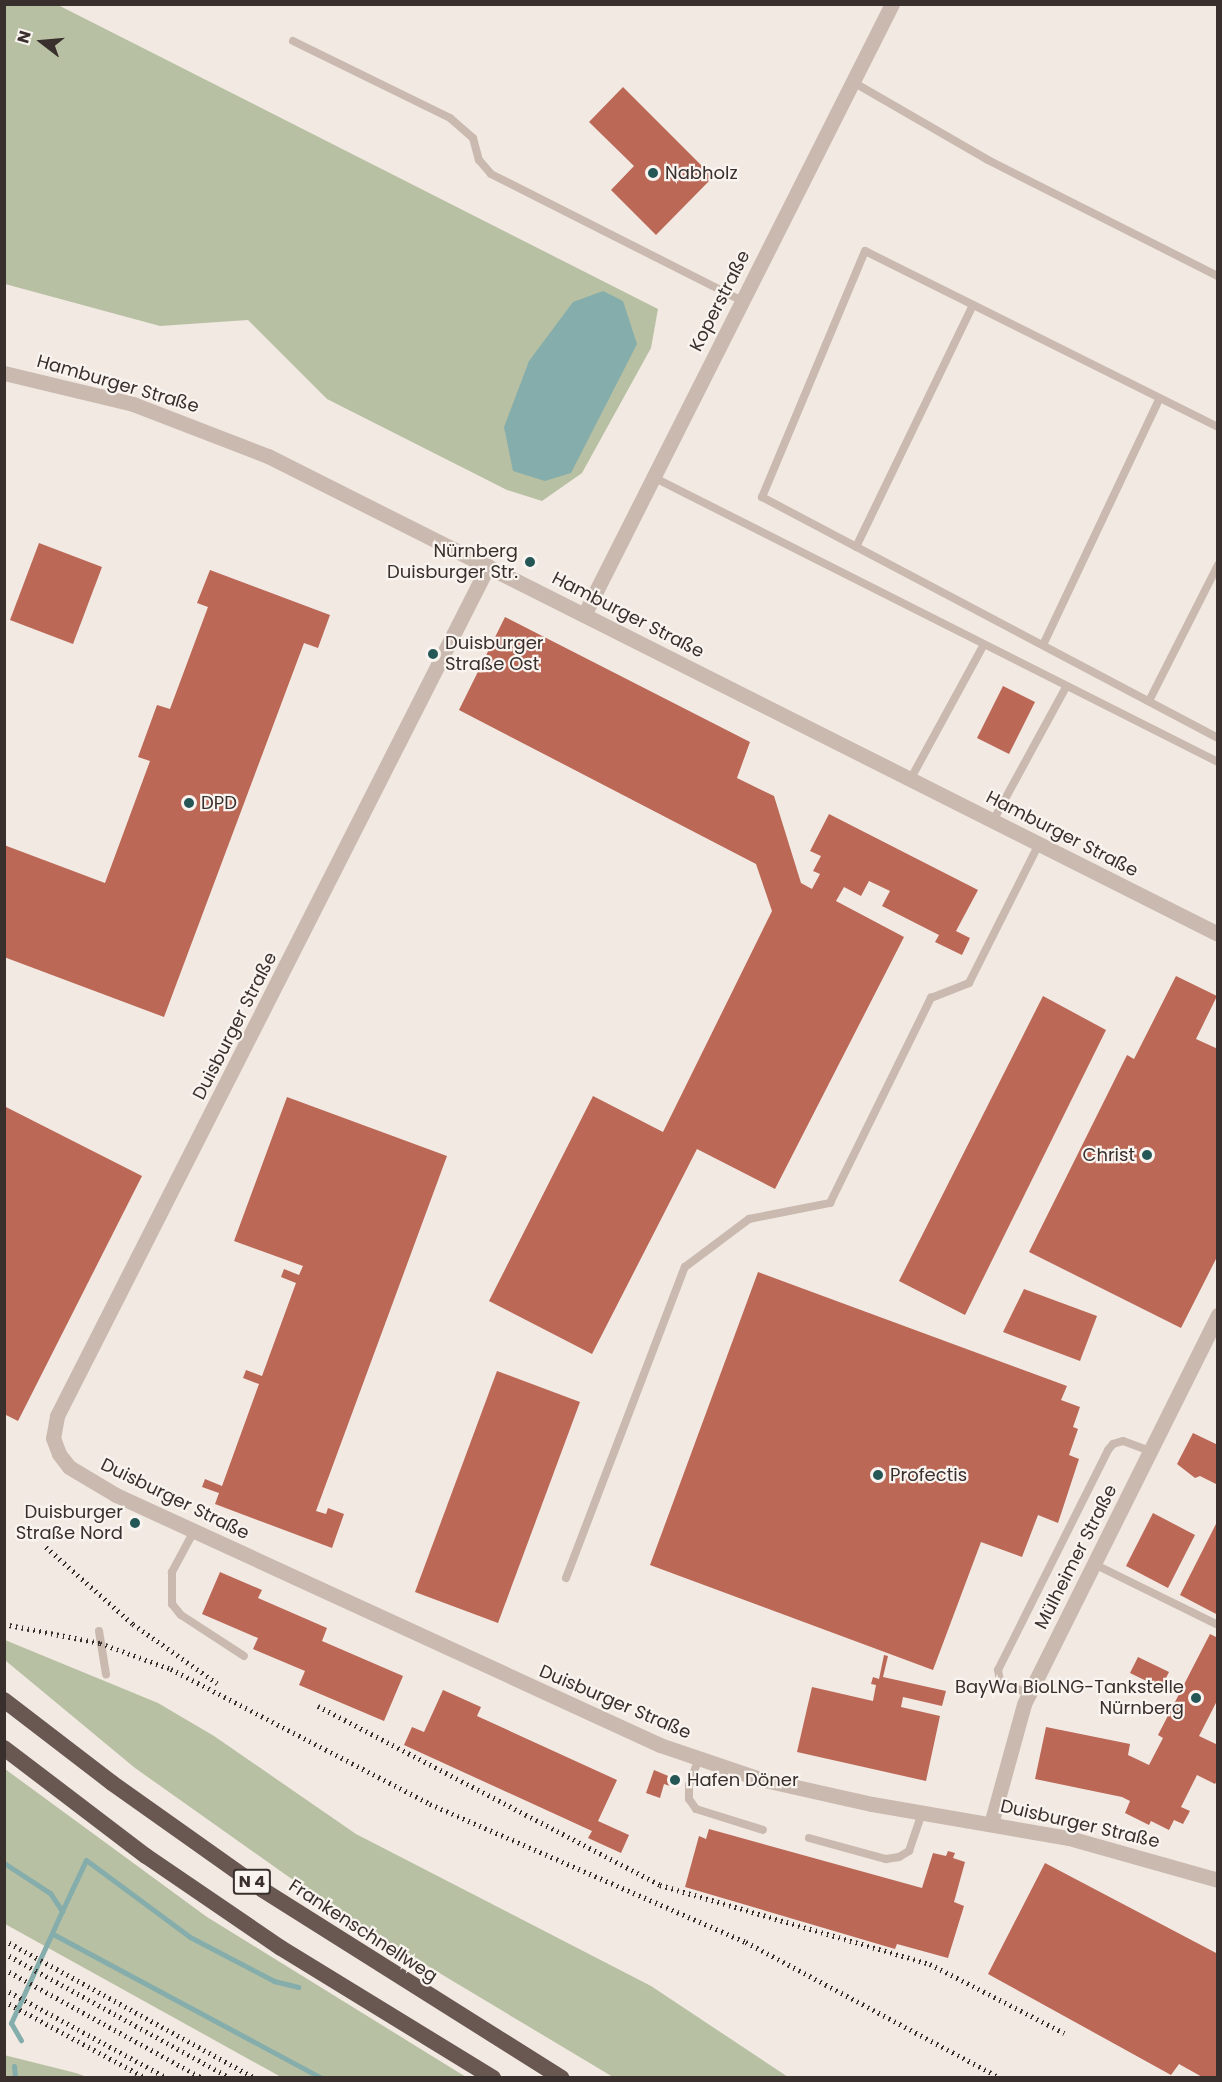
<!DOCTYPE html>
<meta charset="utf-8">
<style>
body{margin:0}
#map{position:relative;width:1222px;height:2082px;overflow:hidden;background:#f2e9e2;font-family:Poppins,sans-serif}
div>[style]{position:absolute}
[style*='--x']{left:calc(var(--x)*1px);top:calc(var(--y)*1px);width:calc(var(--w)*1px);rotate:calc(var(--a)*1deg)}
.green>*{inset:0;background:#b8c0a3}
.water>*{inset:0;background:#84adab}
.stream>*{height:5px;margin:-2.5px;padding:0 2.5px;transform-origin:2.5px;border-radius:2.5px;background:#84adab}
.building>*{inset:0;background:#bb6857}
.service>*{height:8px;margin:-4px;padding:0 4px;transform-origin:4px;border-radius:4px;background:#c9b9af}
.minor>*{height:15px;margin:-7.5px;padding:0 7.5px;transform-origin:7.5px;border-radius:7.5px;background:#c9b9af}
.tertiary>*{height:15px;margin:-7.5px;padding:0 7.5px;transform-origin:7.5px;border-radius:7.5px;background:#c9b9af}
.trunk>*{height:16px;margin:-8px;padding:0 8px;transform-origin:8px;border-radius:8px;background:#695852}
.rail>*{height:4.5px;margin-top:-2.25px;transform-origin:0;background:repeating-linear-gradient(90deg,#392f2c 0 1.5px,transparent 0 6px)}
.dots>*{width:16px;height:16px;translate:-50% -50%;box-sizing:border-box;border:3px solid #f9f4ef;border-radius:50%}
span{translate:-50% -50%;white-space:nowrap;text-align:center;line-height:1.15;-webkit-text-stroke:4.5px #f9f4ef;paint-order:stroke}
.shield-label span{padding:2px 4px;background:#f9f4ef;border:2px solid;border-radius:4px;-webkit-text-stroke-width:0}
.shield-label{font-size:16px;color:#392f2c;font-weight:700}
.poi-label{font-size:18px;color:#392f2c}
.left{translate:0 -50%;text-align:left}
.right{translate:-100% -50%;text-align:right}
.street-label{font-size:18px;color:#392f2c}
.frame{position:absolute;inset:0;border:6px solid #392f2c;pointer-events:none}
.north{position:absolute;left:12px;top:12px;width:60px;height:60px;-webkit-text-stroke:4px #f9f4ef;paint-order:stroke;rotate:286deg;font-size:16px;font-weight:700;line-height:24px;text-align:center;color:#392f2c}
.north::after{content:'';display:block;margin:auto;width:21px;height:27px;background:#392f2c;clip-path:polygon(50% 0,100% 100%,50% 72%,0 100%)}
</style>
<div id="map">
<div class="green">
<i style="clip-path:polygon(4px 5px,58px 5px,658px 309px,651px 348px,582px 473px,542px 501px,507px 490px,327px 399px,248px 320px,160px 326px,5px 284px)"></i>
<i style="clip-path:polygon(5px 1640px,158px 1703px,214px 1736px,356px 1834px,651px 1986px,788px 2077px,613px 2077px,344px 1916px,135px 1768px,6px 1661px)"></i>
<i style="clip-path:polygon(5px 1769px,207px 1917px,466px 2077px,281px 2077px,5px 1924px)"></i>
<i style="clip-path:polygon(4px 2055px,76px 2073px,87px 2077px,5px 2077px)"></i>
</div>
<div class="water">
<i style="clip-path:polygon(603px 291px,623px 301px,637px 344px,571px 473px,545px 481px,513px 471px,504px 427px,529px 361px,573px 302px)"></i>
</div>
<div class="stream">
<i style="--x:4;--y:1863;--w:55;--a:33.1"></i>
<i style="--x:50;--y:1893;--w:22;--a:56"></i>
<i style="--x:62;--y:1911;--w:123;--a:114.5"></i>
<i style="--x:11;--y:2023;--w:20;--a:60"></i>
<i style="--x:62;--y:1911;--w:56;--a:-64.8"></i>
<i style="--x:86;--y:1860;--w:129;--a:36.5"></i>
<i style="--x:190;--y:1937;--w:95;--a:27.6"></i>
<i style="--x:274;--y:1981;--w:25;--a:14"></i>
<i style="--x:53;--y:1934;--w:305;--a:28.2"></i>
<i style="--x:14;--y:2066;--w:12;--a:85"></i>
</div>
<div class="building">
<i style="clip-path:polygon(623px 87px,713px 177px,656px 235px,611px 190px,634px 166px,589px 122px)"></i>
<i style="clip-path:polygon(39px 543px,102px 567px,73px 644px,10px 620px)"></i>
<i style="clip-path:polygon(210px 570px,330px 615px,318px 648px,304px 643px,164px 1017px,4px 957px,4px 845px,105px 883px,150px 761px,138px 757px,157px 705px,170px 709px,208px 607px,197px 603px)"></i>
<i style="clip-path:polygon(505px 617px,750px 742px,737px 778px,774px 796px,801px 883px,812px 889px,820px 874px,813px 871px,821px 856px,810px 851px,829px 814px,978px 890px,956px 931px,970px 938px,962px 955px,935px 942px,939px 935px,882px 906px,890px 891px,869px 881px,861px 896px,844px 887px,836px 901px,904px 937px,775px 1189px,697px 1149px,592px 1354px,489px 1301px,593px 1096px,663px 1132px,772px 911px,756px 864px,459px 710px)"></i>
<i style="clip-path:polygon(1003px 686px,1035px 702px,1009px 754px,977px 738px)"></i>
<i style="clip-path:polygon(1176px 976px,1217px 996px,1196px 1039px,1218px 1049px,1218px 1255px,1181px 1328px,1029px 1252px,1127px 1055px,1134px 1059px)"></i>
<i style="clip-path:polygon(1043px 996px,1106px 1030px,965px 1315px,899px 1281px)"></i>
<i style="clip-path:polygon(287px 1097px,447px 1156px,316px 1511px,326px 1514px,328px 1508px,344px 1514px,332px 1548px,215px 1504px,219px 1493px,202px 1487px,205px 1479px,222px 1486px,259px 1384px,243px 1378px,246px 1370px,262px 1376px,296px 1283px,281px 1277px,284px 1269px,299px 1275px,303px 1266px,234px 1241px)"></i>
<i style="clip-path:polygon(4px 1106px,142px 1176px,18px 1421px,4px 1414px)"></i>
<i style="clip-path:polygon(758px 1272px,1067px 1386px,1061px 1400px,1080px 1407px,1073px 1427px,1078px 1429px,1069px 1455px,1079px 1459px,1058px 1523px,1038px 1515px,1022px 1557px,981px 1542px,933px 1670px,650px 1565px)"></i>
<i style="clip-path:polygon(1024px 1289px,1097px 1316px,1080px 1361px,1003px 1332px)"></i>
<i style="clip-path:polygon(497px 1371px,580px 1402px,498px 1623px,415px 1592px)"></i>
<i style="clip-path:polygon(1193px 1433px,1218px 1445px,1218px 1485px,1200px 1476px,1195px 1478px,1177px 1464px)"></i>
<i style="clip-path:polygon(1153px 1513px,1195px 1535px,1168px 1588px,1126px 1566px)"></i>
<i style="clip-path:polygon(1218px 1520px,1218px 1615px,1180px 1595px)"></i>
<i style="clip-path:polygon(220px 1572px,262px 1590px,258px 1598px,327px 1628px,322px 1641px,403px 1676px,384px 1721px,299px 1685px,305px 1671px,253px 1649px,258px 1638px,202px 1614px)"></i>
<i style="clip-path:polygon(1210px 1634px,1218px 1638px,1218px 1699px,1199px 1736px,1218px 1745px,1218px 1779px,1215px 1784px,1197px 1775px,1181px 1807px,1190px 1811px,1183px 1824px,1174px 1820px,1169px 1830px,1151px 1821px,1149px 1825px,1125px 1813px,1130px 1801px,1122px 1797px,1035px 1779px,1046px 1727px,1130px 1744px,1128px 1755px,1149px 1765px,1163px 1738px,1158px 1735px)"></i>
<i style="clip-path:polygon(884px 1655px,888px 1656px,883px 1677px,946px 1691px,942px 1706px,903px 1697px,901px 1707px,940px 1716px,926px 1781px,797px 1752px,812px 1687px,873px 1701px,876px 1685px,871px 1684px,873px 1677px,879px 1679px)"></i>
<i style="clip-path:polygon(1138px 1657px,1169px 1672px,1161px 1688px,1130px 1673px)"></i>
<i style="clip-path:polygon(443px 1690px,481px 1707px,477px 1716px,617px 1780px,598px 1821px,629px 1835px,621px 1853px,588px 1838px,592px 1831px,404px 1745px,412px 1727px,424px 1732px)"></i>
<i style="clip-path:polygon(654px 1770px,673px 1778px,670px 1786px,664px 1784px,660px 1798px,646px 1793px)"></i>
<i style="clip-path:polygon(709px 1829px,922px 1888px,933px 1853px,946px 1856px,948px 1851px,955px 1853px,953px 1858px,965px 1862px,954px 1902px,964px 1906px,948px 1958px,897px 1944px,895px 1949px,685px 1887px,699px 1836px,706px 1839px)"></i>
<i style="clip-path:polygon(1045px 1863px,1218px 1954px,1218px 2078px,1204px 2078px,1179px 2064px,1171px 2075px,988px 1974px)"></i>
</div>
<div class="service">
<i style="--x:293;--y:41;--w:175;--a:26.1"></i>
<i style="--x:450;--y:118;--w:30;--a:41"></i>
<i style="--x:473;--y:138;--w:23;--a:75"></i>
<i style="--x:479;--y:160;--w:18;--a:49"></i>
<i style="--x:491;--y:174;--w:281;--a:26.8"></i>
<i style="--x:853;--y:82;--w:156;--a:30"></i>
<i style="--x:988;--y:160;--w:258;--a:26.8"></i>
<i style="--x:1218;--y:427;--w:394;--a:-153.5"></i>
<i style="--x:865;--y:251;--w:267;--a:112.7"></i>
<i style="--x:762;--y:497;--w:516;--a:27.86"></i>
<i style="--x:653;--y:477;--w:633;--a:26.77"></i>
<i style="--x:856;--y:547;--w:269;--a:-64.2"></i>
<i style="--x:1043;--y:645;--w:273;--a:-64.7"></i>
<i style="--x:1149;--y:701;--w:153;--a:-63.1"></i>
<i style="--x:910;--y:780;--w:153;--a:-61.4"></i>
<i style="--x:993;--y:821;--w:153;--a:-61.4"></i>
<i style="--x:194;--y:1531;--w:47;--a:118.2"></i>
<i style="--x:172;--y:1572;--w:32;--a:90"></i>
<i style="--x:172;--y:1604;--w:14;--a:51"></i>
<i style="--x:181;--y:1615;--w:75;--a:33.1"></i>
<i style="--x:1094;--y:1564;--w:138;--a:26.2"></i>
<i style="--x:566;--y:1578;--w:333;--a:-69.1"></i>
<i style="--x:685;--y:1267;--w:80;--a:-36.9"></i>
<i style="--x:749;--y:1219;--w:83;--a:-11.2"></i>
<i style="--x:830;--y:1203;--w:229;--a:-63.8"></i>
<i style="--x:931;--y:998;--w:41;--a:-21.5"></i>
<i style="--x:969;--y:983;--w:156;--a:-63.3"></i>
<i style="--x:99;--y:1631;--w:44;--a:80.8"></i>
<i style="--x:1029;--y:1694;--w:32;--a:-156"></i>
<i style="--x:1000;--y:1681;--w:11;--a:-100"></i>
<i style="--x:998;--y:1670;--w:246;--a:-63.4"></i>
<i style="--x:1108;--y:1450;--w:8;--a:-50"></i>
<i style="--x:1113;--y:1444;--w:10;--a:-17"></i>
<i style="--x:1123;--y:1441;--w:29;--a:20"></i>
<i style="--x:699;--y:1758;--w:29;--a:110"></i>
<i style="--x:689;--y:1785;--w:14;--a:90"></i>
<i style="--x:689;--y:1799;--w:12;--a:55"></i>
<i style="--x:696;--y:1809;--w:70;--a:17.4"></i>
<i style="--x:809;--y:1838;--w:80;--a:15.3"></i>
<i style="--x:886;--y:1859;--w:13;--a:-9"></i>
<i style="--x:899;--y:1857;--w:12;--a:-31"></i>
<i style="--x:909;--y:1851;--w:40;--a:-71.1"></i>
</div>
<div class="minor">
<i style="--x:488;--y:566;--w:953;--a:116.89"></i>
<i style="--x:57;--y:1416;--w:22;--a:100"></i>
<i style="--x:53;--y:1438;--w:17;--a:69"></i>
<i style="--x:59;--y:1454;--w:16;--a:52"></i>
<i style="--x:69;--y:1467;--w:55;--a:30.8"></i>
<i style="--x:116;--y:1495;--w:599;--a:24.68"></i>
<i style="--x:660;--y:1745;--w:106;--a:18.8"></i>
<i style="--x:760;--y:1779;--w:115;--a:12.6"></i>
<i style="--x:872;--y:1804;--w:200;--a:9.8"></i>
<i style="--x:1069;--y:1838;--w:155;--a:15.7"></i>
<i style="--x:584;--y:615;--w:684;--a:-63.25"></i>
<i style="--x:991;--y:1824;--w:124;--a:-74.6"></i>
<i style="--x:1024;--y:1704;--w:435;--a:-63.5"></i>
</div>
<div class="tertiary">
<i style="--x:4;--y:373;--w:133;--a:13.5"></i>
<i style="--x:133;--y:404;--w:145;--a:21.1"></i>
<i style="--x:268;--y:456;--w:1063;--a:26.71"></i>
</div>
<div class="trunk">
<i style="--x:4;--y:1700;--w:136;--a:37.5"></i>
<i style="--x:112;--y:1783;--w:185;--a:35.3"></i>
<i style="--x:263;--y:1890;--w:353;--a:32.2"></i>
<i style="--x:4;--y:1748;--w:178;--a:37.3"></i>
<i style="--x:146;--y:1856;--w:163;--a:34.3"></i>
<i style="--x:281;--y:1948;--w:249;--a:31.5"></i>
</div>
<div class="rail">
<i style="--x:46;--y:1547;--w:116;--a:41.5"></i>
<i style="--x:133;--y:1624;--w:103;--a:35.1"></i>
<i style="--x:4;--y:1624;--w:98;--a:11.2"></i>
<i style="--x:100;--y:1643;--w:76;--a:20.1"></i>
<i style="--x:171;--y:1669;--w:292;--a:27.5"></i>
<i style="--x:430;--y:1804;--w:345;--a:23.6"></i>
<i style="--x:746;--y:1942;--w:289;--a:28.1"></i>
<i style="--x:318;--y:1706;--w:386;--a:27.6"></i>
<i style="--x:660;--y:1885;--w:281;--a:16.3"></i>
<i style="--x:930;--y:1964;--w:151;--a:27.2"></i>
<i style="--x:4;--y:1940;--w:286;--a:28.8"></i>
<i style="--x:4;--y:1953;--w:258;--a:28.9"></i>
<i style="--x:4;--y:1969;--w:226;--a:28.8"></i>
<i style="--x:4;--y:1989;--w:186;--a:28.6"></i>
<i style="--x:4;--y:2001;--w:162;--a:28.5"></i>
</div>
<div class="dots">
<i style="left:653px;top:173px;background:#255757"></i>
<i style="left:530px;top:562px;background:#255757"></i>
<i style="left:433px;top:654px;background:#255757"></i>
<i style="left:189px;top:803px;background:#255757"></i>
<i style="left:1147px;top:1155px;background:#255757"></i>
<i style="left:878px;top:1475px;background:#255757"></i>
<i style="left:135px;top:1523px;background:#255757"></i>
<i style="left:1196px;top:1698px;background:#255757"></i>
<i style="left:675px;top:1780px;background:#255757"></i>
</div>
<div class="shield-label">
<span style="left:252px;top:1882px">N 4</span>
</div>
<div class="poi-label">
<span class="left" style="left:665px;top:173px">Nabholz</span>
<span class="right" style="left:518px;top:562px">Nürnberg<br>Duisburger Str.</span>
<span class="left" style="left:445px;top:654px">Duisburger<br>Straße Ost</span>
<span class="left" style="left:201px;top:803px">DPD</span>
<span class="right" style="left:1135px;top:1155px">Christ</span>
<span class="left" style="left:890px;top:1475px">Profectis</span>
<span class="right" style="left:123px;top:1523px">Duisburger<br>Straße Nord</span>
<span class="right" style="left:1184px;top:1698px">BayWa BioLNG-Tankstelle<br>Nürnberg</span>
<span class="left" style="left:687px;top:1780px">Hafen Döner</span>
</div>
<div class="street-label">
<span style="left:720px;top:301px;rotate:-63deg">Koperstraße</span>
<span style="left:118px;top:384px;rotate:16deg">Hamburger Straße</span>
<span style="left:628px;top:615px;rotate:27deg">Hamburger Straße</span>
<span style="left:1062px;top:834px;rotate:27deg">Hamburger Straße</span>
<span style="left:235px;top:1026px;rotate:-63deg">Duisburger Straße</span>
<span style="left:175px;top:1499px;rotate:26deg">Duisburger Straße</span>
<span style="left:1076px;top:1557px;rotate:-63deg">Mülheimer Straße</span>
<span style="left:615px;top:1702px;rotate:23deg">Duisburger Straße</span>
<span style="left:1080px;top:1824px;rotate:13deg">Duisburger Straße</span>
<span style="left:363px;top:1931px;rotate:33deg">Frankenschnellweg</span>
</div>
<div class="frame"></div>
<div class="north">N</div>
</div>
